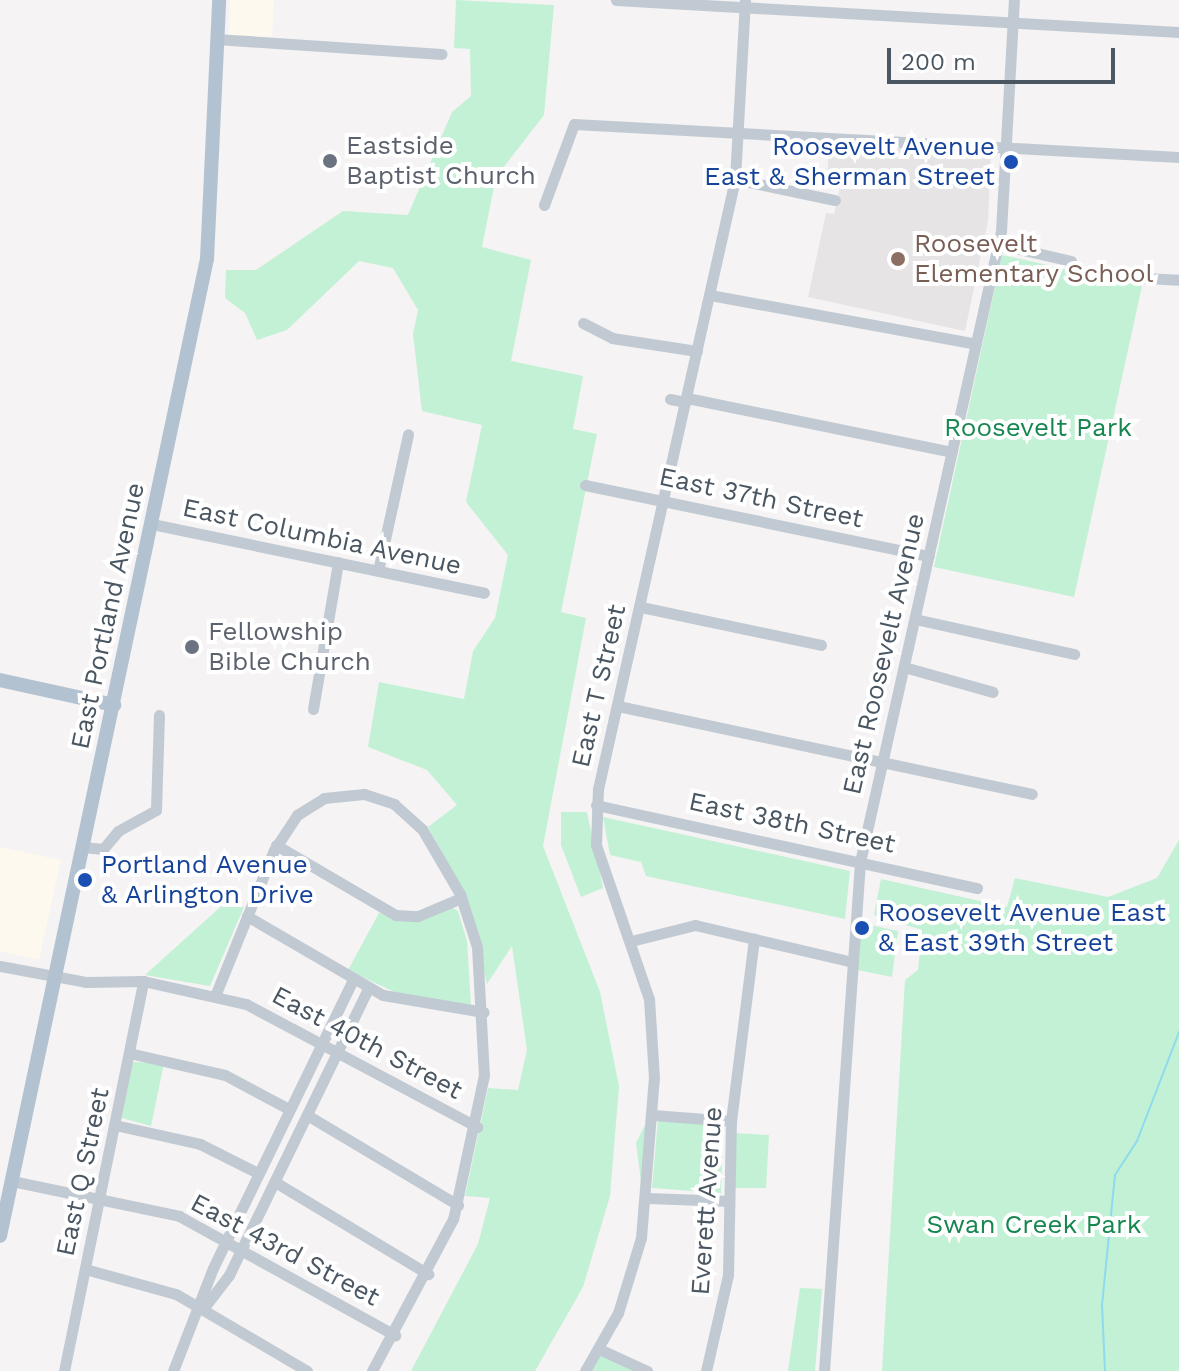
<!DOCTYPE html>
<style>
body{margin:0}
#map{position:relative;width:1179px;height:1371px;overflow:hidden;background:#f5f3f3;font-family:"Work Sans",sans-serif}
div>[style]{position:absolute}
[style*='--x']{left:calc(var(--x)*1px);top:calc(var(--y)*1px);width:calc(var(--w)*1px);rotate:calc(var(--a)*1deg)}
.commercial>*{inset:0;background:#fdf9ef}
.education>*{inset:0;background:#e6e4e5}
.green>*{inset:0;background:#c3f1d5}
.stream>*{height:2px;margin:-1px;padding:0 1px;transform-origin:1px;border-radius:1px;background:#90daee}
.minor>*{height:11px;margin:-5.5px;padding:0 5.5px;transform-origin:5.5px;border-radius:5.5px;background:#c1cad2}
.major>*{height:14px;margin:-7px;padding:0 7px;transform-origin:7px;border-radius:7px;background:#b3c2d1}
.dots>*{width:22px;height:22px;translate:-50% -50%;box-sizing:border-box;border:4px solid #fff;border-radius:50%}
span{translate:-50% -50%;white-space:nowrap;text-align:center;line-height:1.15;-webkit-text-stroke:8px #fff;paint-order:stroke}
.worship-label{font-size:26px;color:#5b616d}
.left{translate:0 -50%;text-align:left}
.transit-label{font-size:26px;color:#164399}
.right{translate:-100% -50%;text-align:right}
.education-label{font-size:26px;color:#785e54}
.park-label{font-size:26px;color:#17864f}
.street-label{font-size:26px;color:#4a5661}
.scale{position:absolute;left:887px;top:48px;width:228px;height:36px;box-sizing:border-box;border:4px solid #4a5661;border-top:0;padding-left:10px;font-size:24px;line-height:28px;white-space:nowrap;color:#4a5661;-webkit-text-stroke:6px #fff;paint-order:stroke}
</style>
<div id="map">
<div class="commercial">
<i style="clip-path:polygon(230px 0,274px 0,272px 37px,229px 35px)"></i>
<i style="clip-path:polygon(0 847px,61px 860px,39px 960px,0 951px)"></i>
</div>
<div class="education">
<i style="clip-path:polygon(829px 142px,991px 151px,988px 221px,965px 331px,808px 297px,826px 213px,834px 214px,840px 187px,827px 184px)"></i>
</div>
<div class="green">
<i style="clip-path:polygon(456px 0,554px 5px,544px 115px,496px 177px,482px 247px,531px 260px,511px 361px,583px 376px,573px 429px,597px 434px,561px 612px,586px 618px,543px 846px,600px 992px,619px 1086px,610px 1196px,583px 1287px,535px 1371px,411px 1371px,478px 1244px,490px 1198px,465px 1196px,488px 1088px,518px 1090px,527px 1050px,512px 946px,487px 984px,464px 893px,428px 827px,457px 805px,427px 770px,368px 747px,379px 682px,464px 699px,473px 651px,495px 618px,508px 555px,466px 502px,482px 425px,422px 411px,413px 334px,418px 310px,393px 268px,359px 261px,287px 330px,257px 340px,245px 313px,225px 298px,226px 270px,256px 270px,343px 211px,408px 215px,452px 112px,471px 96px,470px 49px,454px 48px)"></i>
<i style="clip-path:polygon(1002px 255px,1142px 286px,1074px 597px,934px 567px)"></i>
<i style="clip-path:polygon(561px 812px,587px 812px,603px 888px,581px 897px,561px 845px)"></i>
<i style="clip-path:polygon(603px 817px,850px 871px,845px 919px,646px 876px,641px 862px,610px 855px)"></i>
<i style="clip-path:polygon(1179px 840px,1179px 1371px,882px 1371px,905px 980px,918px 970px,922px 930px,874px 915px,881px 879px,1007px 907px,1015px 878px,1108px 897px,1157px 878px)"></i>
<i style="clip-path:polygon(227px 901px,244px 907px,210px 986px,145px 975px)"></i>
<i style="clip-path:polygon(449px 906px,458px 911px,467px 941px,471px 1005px,403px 996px,348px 970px,379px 913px,418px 919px)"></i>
<i style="clip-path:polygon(861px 923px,898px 931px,892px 977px,857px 970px)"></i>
<i style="clip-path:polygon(132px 1062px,164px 1063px,151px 1126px,122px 1118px)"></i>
<i style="clip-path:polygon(658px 1119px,723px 1124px,721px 1193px,652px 1188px)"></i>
<i style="clip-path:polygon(647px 1121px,642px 1189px,636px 1143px)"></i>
<i style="clip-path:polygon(735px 1133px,769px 1135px,766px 1188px,733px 1188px)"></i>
<i style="clip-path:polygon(800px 1288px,822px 1289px,815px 1371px,788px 1371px)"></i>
<i style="clip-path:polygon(599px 1355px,644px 1371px,589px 1371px)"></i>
</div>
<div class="stream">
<i style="--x:1105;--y:1371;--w:66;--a:-92.6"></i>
<i style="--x:1102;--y:1305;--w:131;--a:-84.3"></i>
<i style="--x:1115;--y:1175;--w:40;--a:-57.1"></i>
<i style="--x:1137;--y:1141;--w:117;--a:-68.9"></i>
</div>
<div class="minor">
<i style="--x:616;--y:0;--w:564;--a:3.25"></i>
<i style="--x:216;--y:39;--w:226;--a:3.8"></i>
<i style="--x:735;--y:179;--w:102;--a:11.9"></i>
<i style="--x:544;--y:205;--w:86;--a:-69.7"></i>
<i style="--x:574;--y:124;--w:606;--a:3.12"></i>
<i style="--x:998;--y:244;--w:75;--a:13.1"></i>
<i style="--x:1144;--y:278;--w:35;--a:3"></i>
<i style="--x:710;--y:295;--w:270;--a:10.4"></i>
<i style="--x:583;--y:323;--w:33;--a:27"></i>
<i style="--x:612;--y:338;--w:86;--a:8.7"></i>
<i style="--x:687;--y:398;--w:270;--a:11.5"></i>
<i style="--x:670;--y:399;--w:16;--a:11"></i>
<i style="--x:585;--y:485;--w:351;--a:11.7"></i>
<i style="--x:152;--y:524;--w:339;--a:11.7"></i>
<i style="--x:378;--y:571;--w:140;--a:-77.6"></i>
<i style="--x:641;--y:607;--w:184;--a:11.9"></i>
<i style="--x:915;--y:619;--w:163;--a:12.4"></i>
<i style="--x:904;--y:667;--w:92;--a:15.7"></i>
<i style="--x:618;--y:706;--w:423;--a:12"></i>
<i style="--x:313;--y:709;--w:149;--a:-80.3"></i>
<i style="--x:596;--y:805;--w:390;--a:12.3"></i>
<i style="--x:276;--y:845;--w:139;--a:30.3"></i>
<i style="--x:396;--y:915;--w:22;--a:3"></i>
<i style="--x:418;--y:916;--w:47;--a:-22.7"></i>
<i style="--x:83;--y:847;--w:20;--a:6"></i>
<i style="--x:103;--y:849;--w:23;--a:-50"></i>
<i style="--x:118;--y:831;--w:43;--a:-28.9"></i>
<i style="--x:156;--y:810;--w:95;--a:-88.2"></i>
<i style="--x:247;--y:916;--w:157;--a:30.2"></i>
<i style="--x:383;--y:995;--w:102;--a:9.6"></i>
<i style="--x:631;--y:941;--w:66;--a:-14"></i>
<i style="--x:695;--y:925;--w:162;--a:13.2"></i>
<i style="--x:0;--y:966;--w:87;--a:10.5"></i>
<i style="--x:86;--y:982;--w:57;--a:-1"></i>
<i style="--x:143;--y:981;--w:106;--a:12.6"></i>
<i style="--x:246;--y:1004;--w:262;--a:28"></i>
<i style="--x:215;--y:996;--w:157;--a:-68"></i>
<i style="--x:274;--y:850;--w:42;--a:-56.7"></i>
<i style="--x:297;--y:815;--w:32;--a:-32"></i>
<i style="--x:324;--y:798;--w:40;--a:-5.7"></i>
<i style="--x:364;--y:794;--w:32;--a:18"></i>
<i style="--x:394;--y:804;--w:38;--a:42"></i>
<i style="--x:422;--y:829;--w:75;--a:59.7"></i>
<i style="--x:460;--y:894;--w:56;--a:72.2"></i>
<i style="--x:477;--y:947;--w:128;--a:86.9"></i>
<i style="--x:484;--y:1075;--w:147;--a:102.1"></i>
<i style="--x:453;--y:1219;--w:172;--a:118.1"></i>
<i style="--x:129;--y:1053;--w:98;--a:12.9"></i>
<i style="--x:225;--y:1075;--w:72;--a:28"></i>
<i style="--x:307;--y:1115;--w:176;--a:30.8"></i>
<i style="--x:653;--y:1115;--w:78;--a:4.4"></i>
<i style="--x:115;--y:1125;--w:87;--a:12.6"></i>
<i style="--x:200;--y:1144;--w:65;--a:26.6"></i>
<i style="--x:12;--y:1181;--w:171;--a:11.8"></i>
<i style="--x:179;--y:1216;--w:247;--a:28.9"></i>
<i style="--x:275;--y:1182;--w:179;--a:31"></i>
<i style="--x:648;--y:1198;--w:81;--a:2.1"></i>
<i style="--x:85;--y:1269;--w:94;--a:15.4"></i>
<i style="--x:176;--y:1294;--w:152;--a:30.4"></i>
<i style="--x:203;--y:1309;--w:43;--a:-52.6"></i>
<i style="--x:229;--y:1275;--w:318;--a:-64.1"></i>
<i style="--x:599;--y:1349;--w:53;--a:24.6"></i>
<i style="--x:64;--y:1371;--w:398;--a:-78.5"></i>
<i style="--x:173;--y:1371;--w:110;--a:-68.8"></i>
<i style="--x:213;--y:1268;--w:320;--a:-64.1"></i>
<i style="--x:585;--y:1371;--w:67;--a:-60.4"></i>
<i style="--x:618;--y:1313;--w:78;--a:-73"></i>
<i style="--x:641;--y:1238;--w:161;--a:-85.4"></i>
<i style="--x:654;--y:1078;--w:79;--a:-93.6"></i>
<i style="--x:649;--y:999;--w:163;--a:-109"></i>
<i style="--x:596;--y:845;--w:56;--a:-88"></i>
<i style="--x:598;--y:789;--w:625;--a:-77.34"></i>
<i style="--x:735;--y:179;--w:179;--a:-86.8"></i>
<i style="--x:706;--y:1371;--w:98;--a:-77.1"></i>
<i style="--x:728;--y:1275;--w:154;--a:-88.9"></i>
<i style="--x:731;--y:1121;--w:184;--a:-82.8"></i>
<i style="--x:824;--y:1371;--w:510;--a:-85.95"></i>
<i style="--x:860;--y:862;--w:647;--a:-77.4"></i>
<i style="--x:1001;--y:231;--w:231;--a:-86.8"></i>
</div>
<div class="major">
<i style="--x:0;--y:680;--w:117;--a:12.4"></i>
<i style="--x:0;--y:1236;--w:999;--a:-78.04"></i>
<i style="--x:207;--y:259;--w:259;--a:-87.3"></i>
</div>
<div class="dots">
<i style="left:330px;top:161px;background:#6b7280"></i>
<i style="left:1011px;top:162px;background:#1a4fb4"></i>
<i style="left:898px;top:259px;background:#8d6e63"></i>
<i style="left:192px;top:647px;background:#6b7280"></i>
<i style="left:85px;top:880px;background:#1a4fb4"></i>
<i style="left:862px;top:928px;background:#1a4fb4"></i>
</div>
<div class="worship-label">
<span class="left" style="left:346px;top:161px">Eastside<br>Baptist Church</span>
<span class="left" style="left:208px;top:647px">Fellowship<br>Bible Church</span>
</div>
<div class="transit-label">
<span class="right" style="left:995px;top:162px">Roosevelt Avenue<br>East &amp; Sherman Street</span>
<span class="left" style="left:101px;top:880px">Portland Avenue<br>&amp; Arlington Drive</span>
<span class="left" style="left:878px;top:928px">Roosevelt Avenue East<br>&amp; East 39th Street</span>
</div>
<div class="education-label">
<span class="left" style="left:914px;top:259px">Roosevelt<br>Elementary School</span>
</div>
<div class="park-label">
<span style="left:1038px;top:428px">Roosevelt Park</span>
<span style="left:1034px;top:1225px">Swan Creek Park</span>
</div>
<div class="street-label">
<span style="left:761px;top:498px;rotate:12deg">East 37th Street</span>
<span style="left:322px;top:537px;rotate:12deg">East Columbia Avenue</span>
<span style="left:108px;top:616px;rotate:-78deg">East Portland Avenue</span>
<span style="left:884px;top:654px;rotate:-77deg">East Roosevelt Avenue</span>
<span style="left:599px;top:686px;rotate:-77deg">East T Street</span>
<span style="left:792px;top:823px;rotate:12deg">East 38th Street</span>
<span style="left:367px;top:1043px;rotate:28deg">East 40th Street</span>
<span style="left:83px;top:1172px;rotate:-78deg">East Q Street</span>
<span style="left:707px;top:1201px;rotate:-86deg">Everett Avenue</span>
<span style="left:285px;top:1250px;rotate:28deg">East 43rd Street</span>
</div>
<div class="scale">200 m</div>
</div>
